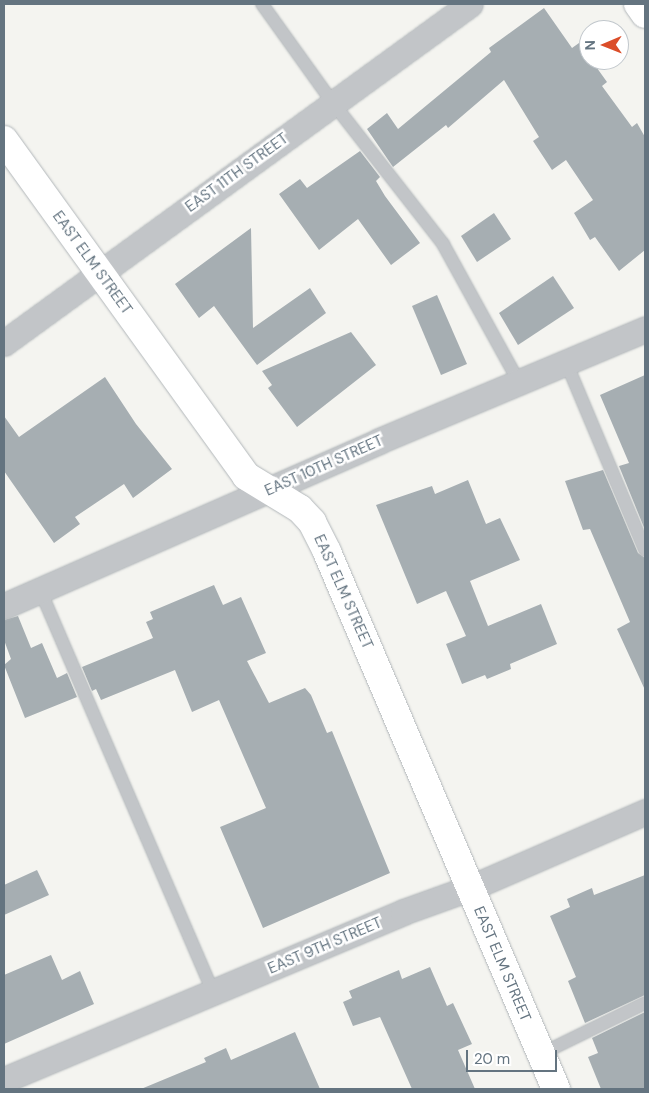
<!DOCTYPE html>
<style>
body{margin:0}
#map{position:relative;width:649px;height:1093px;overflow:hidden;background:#f4f4f0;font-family:"DM Sans",sans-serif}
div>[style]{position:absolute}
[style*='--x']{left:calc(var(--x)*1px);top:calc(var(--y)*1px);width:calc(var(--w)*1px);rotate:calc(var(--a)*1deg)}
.building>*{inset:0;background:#a6aeb2}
.roads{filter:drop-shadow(0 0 1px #b2b7ba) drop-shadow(0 0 1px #b2b7ba)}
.lane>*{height:12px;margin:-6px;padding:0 6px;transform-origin:6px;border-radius:6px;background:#c2c5c8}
.street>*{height:25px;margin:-12.5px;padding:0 12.5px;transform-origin:12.5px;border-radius:12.5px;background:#c2c5c8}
.secondary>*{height:28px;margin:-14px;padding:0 14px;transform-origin:14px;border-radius:14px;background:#fff}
span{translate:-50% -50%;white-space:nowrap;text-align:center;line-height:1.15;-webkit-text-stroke:5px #fff;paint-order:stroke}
.street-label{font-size:15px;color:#647480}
.frame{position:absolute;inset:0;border:5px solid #647480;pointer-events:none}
.north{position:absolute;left:579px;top:20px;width:50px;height:50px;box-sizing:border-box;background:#fff;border:1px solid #c1c7cc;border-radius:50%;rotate:269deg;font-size:14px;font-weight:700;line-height:20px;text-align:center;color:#647480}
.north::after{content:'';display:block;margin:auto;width:18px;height:22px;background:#db4d29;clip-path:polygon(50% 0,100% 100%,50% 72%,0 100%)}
.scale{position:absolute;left:466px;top:1050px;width:91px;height:22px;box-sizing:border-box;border:2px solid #647480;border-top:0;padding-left:6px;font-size:15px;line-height:18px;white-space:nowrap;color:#647480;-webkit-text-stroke:4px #fff;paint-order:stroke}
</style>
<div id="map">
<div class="building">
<i style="clip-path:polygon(544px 8px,572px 48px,579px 43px,607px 82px,602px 86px,632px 127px,637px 123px,645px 137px,645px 250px,619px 271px,595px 237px,590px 240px,574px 213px,593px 200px,566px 160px,552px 170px,533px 141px,539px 137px,504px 80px,448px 128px,446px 125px,393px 167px,367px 129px,387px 113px,398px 129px,491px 52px,489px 48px)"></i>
<i style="clip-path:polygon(360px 151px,380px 177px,376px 181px,385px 196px,420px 243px,391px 265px,358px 219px,319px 250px,279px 194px,300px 179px,307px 188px)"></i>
<i style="clip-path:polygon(494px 213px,511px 239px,477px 262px,461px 236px)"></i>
<i style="clip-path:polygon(251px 228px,253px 328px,310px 288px,326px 313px,257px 365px,214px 306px,199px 318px,175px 284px)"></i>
<i style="clip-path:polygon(553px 276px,574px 308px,518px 345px,499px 313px)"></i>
<i style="clip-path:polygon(437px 295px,467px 364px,441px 375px,412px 306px)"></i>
<i style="clip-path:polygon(351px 332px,376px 365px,297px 427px,268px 388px,272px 385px,262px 371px)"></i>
<i style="clip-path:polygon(645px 375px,645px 530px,619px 466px,629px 463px,600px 395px)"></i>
<i style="clip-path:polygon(105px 377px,136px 424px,172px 469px,133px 498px,124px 484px,75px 517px,80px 524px,54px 543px,4px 471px,4px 416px,19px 437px)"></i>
<i style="clip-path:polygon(603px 470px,638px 553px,645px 558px,645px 690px,617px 629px,630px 622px,590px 529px,583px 530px,565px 481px)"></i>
<i style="clip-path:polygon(468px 480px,486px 524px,500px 518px,520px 560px,470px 581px,488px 626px,541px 604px,557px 644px,510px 664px,511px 669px,487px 679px,485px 675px,462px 684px,446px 644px,466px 636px,446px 591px,417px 604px,376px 505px,432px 486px,435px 494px)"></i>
<i style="clip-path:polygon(214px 585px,223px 605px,241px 597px,266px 653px,247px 661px,269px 703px,305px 688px,311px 695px,327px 733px,332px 731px,390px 873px,263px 928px,220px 827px,266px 808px,219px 700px,192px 712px,175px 670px,101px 700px,96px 689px,92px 691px,82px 667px,153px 638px,146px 622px,153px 619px,150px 612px)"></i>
<i style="clip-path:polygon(18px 616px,31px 648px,42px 643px,57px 678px,67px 673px,77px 697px,25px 718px,4px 665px,11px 659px,4px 640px,4px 620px)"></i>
<i style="clip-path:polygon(37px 870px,49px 895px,4px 915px,4px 885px)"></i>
<i style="clip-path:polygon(645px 875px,645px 995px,585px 1023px,568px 981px,576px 977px,550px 916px,570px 907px,567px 899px,592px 888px,594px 895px)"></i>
<i style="clip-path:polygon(51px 955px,62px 980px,80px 971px,94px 1004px,4px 1044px,4px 975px)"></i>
<i style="clip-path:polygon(430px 967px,447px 1006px,453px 1003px,472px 1044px,458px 1050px,475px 1089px,412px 1089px,380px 1017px,353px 1026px,343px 1002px,352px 998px,349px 991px,399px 970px,402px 979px)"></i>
<i style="clip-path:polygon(645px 1012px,645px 1089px,601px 1089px,588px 1057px,598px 1053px,592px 1038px)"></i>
<i style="clip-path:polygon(295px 1032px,320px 1089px,141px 1089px,206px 1062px,204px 1058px,226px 1048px,231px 1060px)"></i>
</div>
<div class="roads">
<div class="lane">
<i style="--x:262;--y:4;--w:122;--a:54.4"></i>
<i style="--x:333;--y:103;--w:179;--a:52"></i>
<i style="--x:443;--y:244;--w:160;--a:61.2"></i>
<i style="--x:566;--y:362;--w:204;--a:67.2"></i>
<i style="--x:40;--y:590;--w:440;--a:66.7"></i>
<i style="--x:541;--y:1054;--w:116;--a:-26.1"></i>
</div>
<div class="street">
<i style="--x:4;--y:343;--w:576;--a:-36.03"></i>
<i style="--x:4;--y:606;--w:410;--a:-23.7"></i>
<i style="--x:379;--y:441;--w:289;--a:-22.8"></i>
<i style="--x:4;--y:1080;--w:433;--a:-22.8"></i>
<i style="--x:403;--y:912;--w:71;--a:-19.7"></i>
<i style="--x:470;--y:888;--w:191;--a:-23.5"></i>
</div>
<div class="secondary">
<i style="--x:638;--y:4;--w:12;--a:55"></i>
<i style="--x:4;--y:140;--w:414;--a:54.2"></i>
<i style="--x:246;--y:476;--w:63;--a:31.4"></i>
<i style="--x:300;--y:509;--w:18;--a:47"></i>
<i style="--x:312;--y:522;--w:34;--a:63"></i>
<i style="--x:327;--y:552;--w:584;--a:66.9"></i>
</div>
</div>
<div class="street-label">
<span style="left:237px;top:173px;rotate:-36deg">EAST 11TH STREET</span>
<span style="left:92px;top:263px;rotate:54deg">EAST ELM STREET</span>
<span style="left:324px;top:466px;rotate:-24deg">EAST 10TH STREET</span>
<span style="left:343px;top:592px;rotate:66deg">EAST ELM STREET</span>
<span style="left:325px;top:946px;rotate:-23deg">EAST 9TH STREET</span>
<span style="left:502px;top:964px;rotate:67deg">EAST ELM STREET</span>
</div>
<div class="frame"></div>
<div class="north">N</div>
<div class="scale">20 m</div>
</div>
